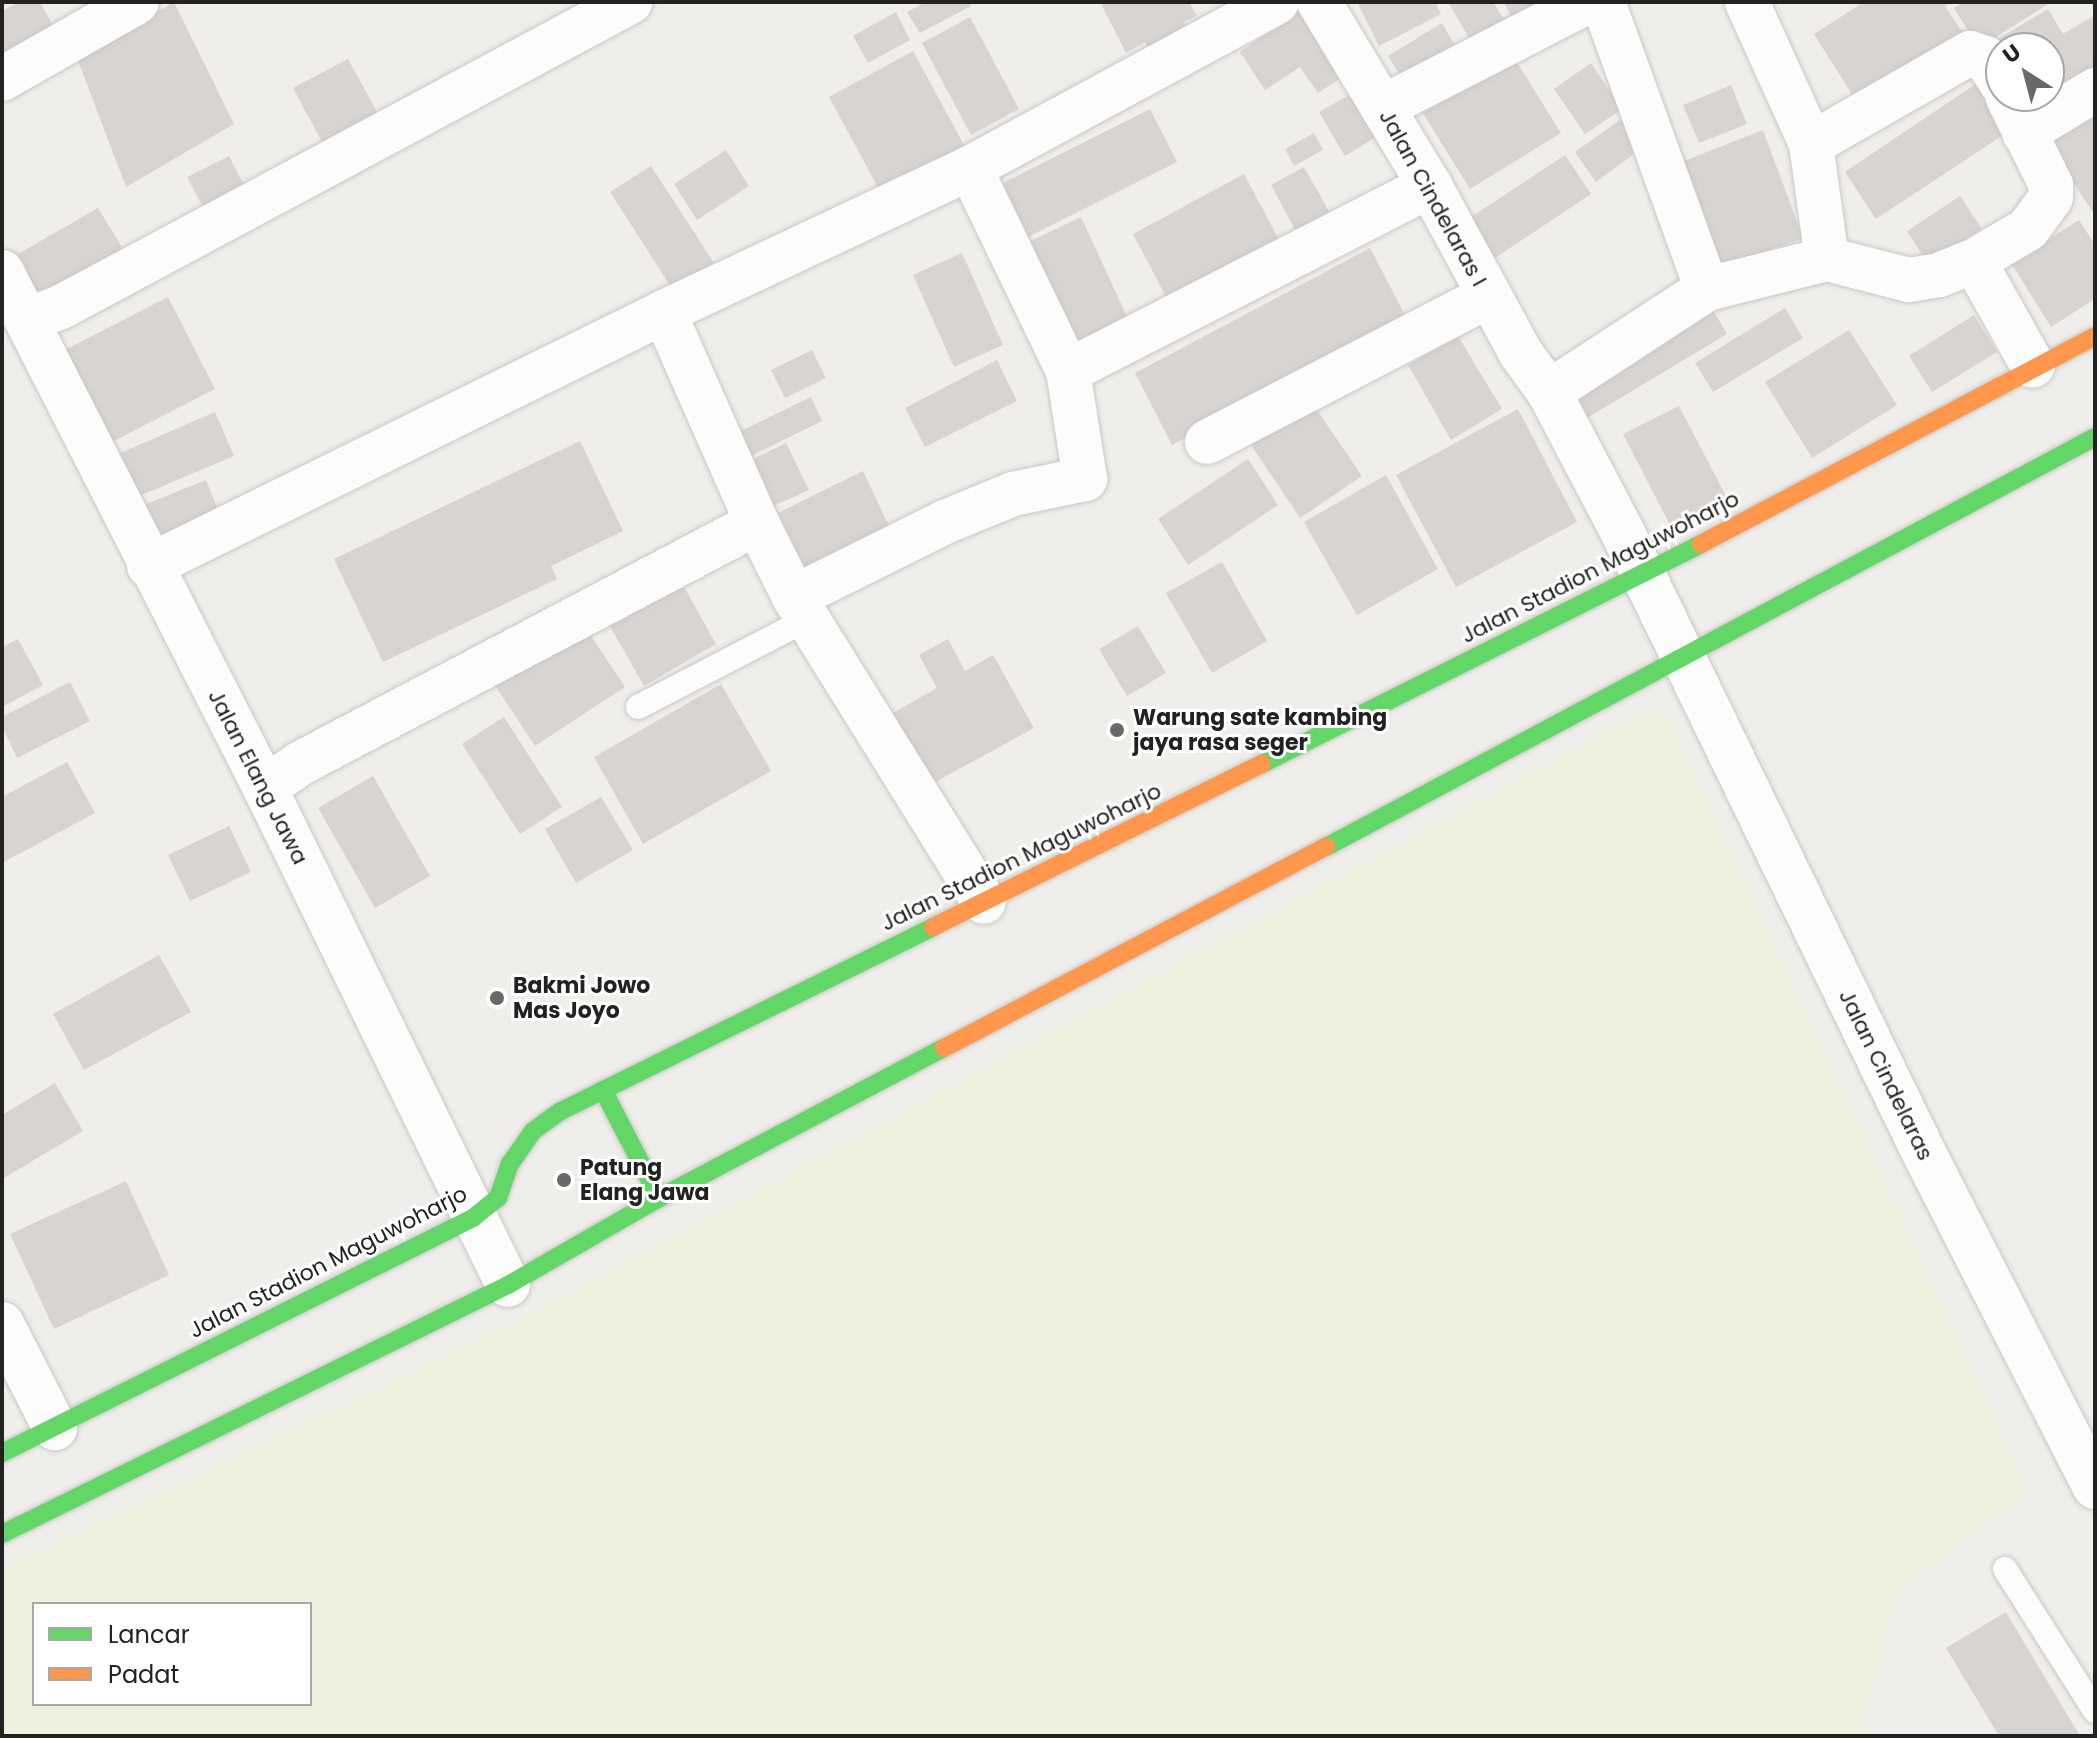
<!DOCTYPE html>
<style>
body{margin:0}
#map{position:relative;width:2097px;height:1738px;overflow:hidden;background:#f0eeea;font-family:Poppins,sans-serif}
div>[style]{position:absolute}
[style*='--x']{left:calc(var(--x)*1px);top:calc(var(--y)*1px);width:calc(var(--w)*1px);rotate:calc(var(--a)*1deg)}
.farmland>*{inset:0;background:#eff0de}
.building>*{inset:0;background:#d7d4d1}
.roads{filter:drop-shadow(0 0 2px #c9c8c6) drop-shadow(0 0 2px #c9c8c6)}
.lane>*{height:24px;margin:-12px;padding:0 12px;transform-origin:12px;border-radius:12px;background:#fdfcfc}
.street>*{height:44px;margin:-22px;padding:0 22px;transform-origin:22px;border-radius:22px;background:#fdfcfc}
.fast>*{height:18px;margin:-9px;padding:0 9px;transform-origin:9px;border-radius:9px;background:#63d668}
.slow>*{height:18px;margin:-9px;padding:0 9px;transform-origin:9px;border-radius:9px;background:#ff974d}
.dots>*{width:22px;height:22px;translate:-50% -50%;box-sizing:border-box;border:4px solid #fff;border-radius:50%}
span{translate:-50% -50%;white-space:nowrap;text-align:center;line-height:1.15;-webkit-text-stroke:6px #fff;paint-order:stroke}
.street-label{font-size:22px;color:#222}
.poi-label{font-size:22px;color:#222;font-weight:700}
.left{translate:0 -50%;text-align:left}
.frame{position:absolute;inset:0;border:4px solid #222;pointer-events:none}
.legend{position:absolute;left:32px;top:1602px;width:280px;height:104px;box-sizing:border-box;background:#fff;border:2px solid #a7a7a7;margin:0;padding:10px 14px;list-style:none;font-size:24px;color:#222}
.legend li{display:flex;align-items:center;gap:16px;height:40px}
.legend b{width:40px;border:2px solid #a7a7a7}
.north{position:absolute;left:1985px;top:32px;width:80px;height:80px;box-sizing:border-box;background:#fff;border:2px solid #a7a7a7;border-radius:50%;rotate:324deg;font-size:22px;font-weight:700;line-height:32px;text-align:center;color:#222}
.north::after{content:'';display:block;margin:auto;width:28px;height:36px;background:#6a6968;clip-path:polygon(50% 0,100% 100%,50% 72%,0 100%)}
</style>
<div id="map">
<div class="farmland">
<i style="clip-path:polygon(evenodd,1644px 713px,1659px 713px,1670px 722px,2028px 1491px,1897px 1591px,1860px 1736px,2px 1736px,2px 1571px,530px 1316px,1644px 713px,34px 1604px,310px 1604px,310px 1704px,34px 1704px,34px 1604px)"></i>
</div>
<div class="building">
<i style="clip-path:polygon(18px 2px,40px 2px,59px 37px,2px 67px,2px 11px)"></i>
<i style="clip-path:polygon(174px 2px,234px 124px,126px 187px,77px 58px)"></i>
<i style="clip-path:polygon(926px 2px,969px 2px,971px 6px,920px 33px,907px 12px)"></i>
<i style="clip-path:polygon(1100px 2px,1189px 2px,1197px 16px,1184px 22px,1192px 37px,1152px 58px,1145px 42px,1126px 53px)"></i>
<i style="clip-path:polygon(1357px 2px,1435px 2px,1441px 14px,1379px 46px)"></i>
<i style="clip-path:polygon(1448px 2px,1493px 2px,1508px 26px,1474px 46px)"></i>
<i style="clip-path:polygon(1503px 2px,1574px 2px,1520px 32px)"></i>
<i style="clip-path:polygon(1864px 2px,1952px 2px,1945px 6px,1970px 44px,1863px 112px,1814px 34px)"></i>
<i style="clip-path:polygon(1964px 2px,2051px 2px,1979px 48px,1954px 8px)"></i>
<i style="clip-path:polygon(1304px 8px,1348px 73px,1318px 93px,1300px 67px,1265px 90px,1240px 52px)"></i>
<i style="clip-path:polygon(2048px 9px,2063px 34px,2095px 15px,2095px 77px,2038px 111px,2030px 96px,2049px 96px,2049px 48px,2001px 48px,1996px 40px)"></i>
<i style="clip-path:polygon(896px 12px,910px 40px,868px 63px,853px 36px)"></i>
<i style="clip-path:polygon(970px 17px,1019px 109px,971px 135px,922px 43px)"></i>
<i style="clip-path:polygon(1442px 23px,1460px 54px,1407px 87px,1388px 56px)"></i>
<i style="clip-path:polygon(1507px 46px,1561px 133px,1470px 189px,1416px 102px)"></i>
<i style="clip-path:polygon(913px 51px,970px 156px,886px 202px,829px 97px)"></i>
<i style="clip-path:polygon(348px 59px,377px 112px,322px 142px,293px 88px)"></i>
<i style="clip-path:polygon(1591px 63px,1622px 109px,1585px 134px,1554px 89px)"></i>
<i style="clip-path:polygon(1986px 77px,2018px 125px,1876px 219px,1845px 172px)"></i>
<i style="clip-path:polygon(1731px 85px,1747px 124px,1699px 143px,1683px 105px)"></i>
<i style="clip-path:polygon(1356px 91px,1381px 134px,1345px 156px,1319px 112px)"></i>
<i style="clip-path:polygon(2095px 98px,2095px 215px,2041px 135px)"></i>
<i style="clip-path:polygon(1150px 109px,1177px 162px,1026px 238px,999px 185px)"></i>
<i style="clip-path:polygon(1621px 119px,1642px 148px,1596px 182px,1575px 152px)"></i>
<i style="clip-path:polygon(1763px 130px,1803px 238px,1713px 271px,1674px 165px)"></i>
<i style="clip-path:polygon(1314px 133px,1323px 150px,1294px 166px,1285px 149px)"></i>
<i style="clip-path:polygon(726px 150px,749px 186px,697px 220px,674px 184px)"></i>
<i style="clip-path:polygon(1565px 155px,1591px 194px,1495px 258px,1468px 219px)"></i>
<i style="clip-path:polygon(229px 156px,250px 197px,209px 218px,187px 177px)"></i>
<i style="clip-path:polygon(651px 166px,714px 263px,673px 290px,610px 192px)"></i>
<i style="clip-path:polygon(1304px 167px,1336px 224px,1302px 243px,1271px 185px)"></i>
<i style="clip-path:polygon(1244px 174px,1284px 249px,1173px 310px,1133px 234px)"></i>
<i style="clip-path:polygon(1960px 196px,1982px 229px,1928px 264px,1907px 231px)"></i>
<i style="clip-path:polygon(98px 208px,129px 259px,40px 309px,11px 258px)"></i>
<i style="clip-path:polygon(1081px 217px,1129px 321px,1072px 348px,1024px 244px)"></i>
<i style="clip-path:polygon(2079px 220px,2095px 245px,2095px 299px,2051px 327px,2011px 263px)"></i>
<i style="clip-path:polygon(1370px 248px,1407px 319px,1172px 445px,1135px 373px)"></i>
<i style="clip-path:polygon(962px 253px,1003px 345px,954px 367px,913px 275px)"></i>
<i style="clip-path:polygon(168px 297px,215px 389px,110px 443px,63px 351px)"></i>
<i style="clip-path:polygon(1709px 303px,1727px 334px,1582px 421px,1564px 390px)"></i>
<i style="clip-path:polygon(1785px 308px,1803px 338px,1713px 392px,1695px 363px)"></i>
<i style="clip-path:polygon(1974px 315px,1997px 352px,1932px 392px,1909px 356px)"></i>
<i style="clip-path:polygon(1849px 330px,1897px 405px,1812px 458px,1765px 382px)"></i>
<i style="clip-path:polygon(1458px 336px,1502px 409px,1451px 440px,1408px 365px)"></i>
<i style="clip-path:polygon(812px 350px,826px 378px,785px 398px,771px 370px)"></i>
<i style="clip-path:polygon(997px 360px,1017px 401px,925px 447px,905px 408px)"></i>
<i style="clip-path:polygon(1306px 394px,1362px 476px,1300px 518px,1245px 436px)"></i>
<i style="clip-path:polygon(811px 397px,822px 421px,751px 456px,739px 432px)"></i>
<i style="clip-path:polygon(1679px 406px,1727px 498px,1671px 527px,1623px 434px)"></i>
<i style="clip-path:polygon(1518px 409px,1577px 522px,1456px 587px,1396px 475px)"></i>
<i style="clip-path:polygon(215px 412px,234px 456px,137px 497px,118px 454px)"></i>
<i style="clip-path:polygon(580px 441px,623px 531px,551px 566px,557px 579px,383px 662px,334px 559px)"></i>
<i style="clip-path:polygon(786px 443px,809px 490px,769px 508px,747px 462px)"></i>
<i style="clip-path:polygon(1248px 459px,1278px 505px,1188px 565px,1158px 519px)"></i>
<i style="clip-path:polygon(863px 471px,895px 539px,811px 580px,778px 513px)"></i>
<i style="clip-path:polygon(1386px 475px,1438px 569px,1357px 615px,1304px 522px)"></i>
<i style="clip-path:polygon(206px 480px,222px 520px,152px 549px,136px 508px)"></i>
<i style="clip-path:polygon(1222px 562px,1267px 641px,1212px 673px,1166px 593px)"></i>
<i style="clip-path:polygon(683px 585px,716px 644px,644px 686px,610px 626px)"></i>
<i style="clip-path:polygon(583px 624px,625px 687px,535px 746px,494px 684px)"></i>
<i style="clip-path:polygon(1138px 626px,1166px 673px,1127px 696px,1099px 649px)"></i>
<i style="clip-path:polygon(18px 639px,43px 685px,2px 707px,2px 647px)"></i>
<i style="clip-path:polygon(948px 639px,965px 671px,993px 655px,1034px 728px,928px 786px,889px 715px,937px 688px,919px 655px)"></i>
<i style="clip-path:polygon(70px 682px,90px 721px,17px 758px,2px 726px,2px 717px)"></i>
<i style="clip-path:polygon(721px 684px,771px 771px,643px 844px,594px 757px)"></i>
<i style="clip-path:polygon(504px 717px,562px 807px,520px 834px,462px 744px)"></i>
<i style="clip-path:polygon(67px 762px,95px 813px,2px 863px,2px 797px)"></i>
<i style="clip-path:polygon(373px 776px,430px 876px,375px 908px,318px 808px)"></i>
<i style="clip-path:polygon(601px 797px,633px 850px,576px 883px,545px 829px)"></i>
<i style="clip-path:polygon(229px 826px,251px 872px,190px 901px,168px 855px)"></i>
<i style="clip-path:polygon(159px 955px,191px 1012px,84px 1070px,53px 1014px)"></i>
<i style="clip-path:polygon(55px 1083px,83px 1131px,2px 1179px,2px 1115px)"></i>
<i style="clip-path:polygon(126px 1181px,169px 1275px,54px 1329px,10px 1234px)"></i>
<i style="clip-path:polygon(2006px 1612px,2080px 1736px,1999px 1736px,1946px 1648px)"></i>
</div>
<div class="roads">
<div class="lane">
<i style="--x:638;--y:707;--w:189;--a:-27.4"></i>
<i style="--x:2005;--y:1569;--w:168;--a:57.6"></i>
</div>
<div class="street">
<i style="--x:1319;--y:2;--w:215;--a:58.9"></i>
<i style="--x:1430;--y:186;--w:189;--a:61.5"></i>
<i style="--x:1520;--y:352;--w:49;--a:54.1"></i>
<i style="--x:1549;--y:392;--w:157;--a:62.3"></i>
<i style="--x:1622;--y:531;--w:696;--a:64.1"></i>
<i style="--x:1926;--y:1157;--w:371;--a:62.9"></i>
<i style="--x:1603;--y:2;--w:305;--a:70.1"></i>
<i style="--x:1747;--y:2;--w:156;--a:65.7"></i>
<i style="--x:1811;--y:144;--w:116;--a:82.1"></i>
<i style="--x:2;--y:79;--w:155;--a:-29.7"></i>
<i style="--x:1383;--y:107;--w:229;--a:-27.2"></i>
<i style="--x:2024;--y:133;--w:83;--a:-31.2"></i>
<i style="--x:1811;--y:144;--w:183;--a:-29.8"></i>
<i style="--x:1970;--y:53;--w:16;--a:18"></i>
<i style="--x:1985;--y:58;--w:30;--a:57"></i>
<i style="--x:970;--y:168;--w:225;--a:64.2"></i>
<i style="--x:1974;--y:261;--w:120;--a:60.7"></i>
<i style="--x:2;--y:272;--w:579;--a:62.99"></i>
<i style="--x:265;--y:788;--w:553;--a:63.94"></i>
<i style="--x:664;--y:312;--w:231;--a:66.2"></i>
<i style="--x:757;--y:523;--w:83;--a:63.4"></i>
<i style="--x:794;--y:597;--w:169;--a:-26.4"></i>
<i style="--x:945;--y:522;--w:74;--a:-22.4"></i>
<i style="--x:1013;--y:494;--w:74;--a:-11.8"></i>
<i style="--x:1085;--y:479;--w:109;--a:-98.9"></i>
<i style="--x:1068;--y:371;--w:407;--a:-27.1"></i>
<i style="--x:27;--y:320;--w:36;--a:-21"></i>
<i style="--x:61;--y:307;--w:646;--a:-28.19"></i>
<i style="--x:1549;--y:392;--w:189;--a:-33.1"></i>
<i style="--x:1707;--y:289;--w:124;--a:-14"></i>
<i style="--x:1827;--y:259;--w:85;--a:14.4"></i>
<i style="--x:1909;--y:280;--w:30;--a:-9"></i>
<i style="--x:1939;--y:275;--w:38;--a:-22"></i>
<i style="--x:1974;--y:261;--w:63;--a:-30.7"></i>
<i style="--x:2028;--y:229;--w:39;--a:-54"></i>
<i style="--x:2051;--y:197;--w:12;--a:-90"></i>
<i style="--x:2051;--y:185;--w:99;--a:-116.3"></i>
<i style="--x:1207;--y:442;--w:318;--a:-27.4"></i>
<i style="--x:149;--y:566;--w:574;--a:-26.25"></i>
<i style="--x:664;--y:312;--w:338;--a:-25.2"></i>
<i style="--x:970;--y:168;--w:349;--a:-28.4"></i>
<i style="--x:794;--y:597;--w:359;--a:58.1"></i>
<i style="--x:265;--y:788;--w:44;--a:-34.8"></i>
<i style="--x:301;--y:763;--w:515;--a:-27.76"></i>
<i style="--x:2;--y:1324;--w:117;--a:63"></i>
</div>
<div class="fast">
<i style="--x:1262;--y:764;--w:491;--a:-26.6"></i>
<i style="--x:1326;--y:847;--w:871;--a:-28.06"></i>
<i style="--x:603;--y:1090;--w:122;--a:62.6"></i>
<i style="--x:2;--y:1453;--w:526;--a:-26.52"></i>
<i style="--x:473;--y:1218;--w:32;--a:-39"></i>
<i style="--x:498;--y:1198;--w:36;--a:-71"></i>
<i style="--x:510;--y:1164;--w:40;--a:-55.1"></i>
<i style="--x:533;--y:1131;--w:34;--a:-36"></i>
<i style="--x:561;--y:1111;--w:415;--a:-26.3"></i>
<i style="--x:2;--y:1534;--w:564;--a:-26.2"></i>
<i style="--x:508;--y:1285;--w:174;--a:-29.9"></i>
<i style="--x:659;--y:1198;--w:322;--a:-27.8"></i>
</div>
<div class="slow">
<i style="--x:1701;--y:544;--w:446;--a:-27.8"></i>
<i style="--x:933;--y:927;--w:367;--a:-26.4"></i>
<i style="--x:944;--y:1048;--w:432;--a:-27.8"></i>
</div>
</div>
<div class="dots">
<i style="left:1117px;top:730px;background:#6a6968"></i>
<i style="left:497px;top:998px;background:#6a6968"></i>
<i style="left:564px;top:1180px;background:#6a6968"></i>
</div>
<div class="street-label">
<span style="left:1433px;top:198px;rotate:61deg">Jalan Cindelaras I</span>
<span style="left:1600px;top:567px;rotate:-27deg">Jalan Stadion Maguwoharjo</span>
<span style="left:258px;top:777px;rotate:63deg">Jalan Elang Jawa</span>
<span style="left:1021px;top:857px;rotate:-26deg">Jalan Stadion Maguwoharjo</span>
<span style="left:1886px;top:1075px;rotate:64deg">Jalan Cindelaras</span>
<span style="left:328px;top:1262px;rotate:-27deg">Jalan Stadion Maguwoharjo</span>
</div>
<div class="poi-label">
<span class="left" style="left:1133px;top:730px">Warung sate kambing<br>jaya rasa seger</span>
<span class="left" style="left:513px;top:998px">Bakmi Jowo<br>Mas Joyo</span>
<span class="left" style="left:580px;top:1180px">Patung<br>Elang Jawa</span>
</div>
<div class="frame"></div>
<ul class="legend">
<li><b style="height:10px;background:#63d668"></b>Lancar</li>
<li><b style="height:10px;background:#ff974d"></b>Padat</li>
</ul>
<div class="north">U</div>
</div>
